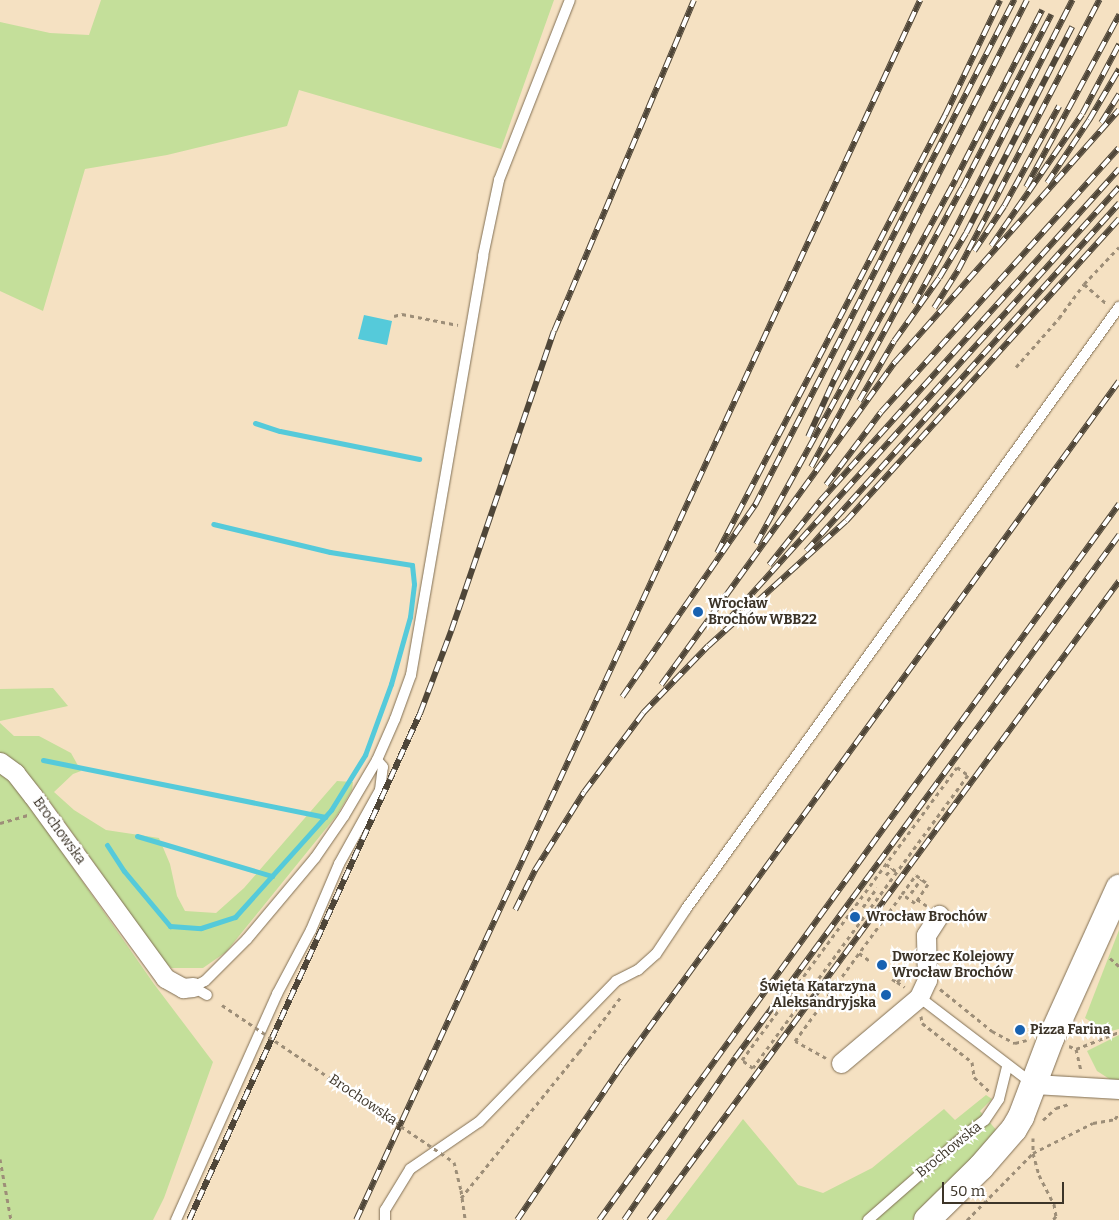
<!DOCTYPE html>
<meta charset="utf-8">
<style>
body{margin:0}
#map{position:relative;width:1119px;height:1220px;overflow:hidden;background:#f5e1c2;font-family:Bitter,serif}
div>[style]{position:absolute}
[style*='--x']{left:calc(var(--x)*1px);top:calc(var(--y)*1px);width:calc(var(--w)*1px);rotate:calc(var(--a)*1deg)}
.green>*{inset:0;background:#c4df9a}
.water>*{inset:0;background:#55cada}
.stream>*{height:5px;margin:-2.5px;padding:0 2.5px;transform-origin:2.5px;border-radius:2.5px;background:#55cada}
.path>*{height:3px;margin-top:-1.5px;transform-origin:0;background:repeating-linear-gradient(90deg,#9d8e78 0 4px,transparent 0 8px)}
.roads{filter:drop-shadow(0 0 1px #816f54) drop-shadow(0 0 1px #816f54)}
.lane>*{height:10px;margin:-5px;padding:0 5px;transform-origin:5px;border-radius:5px;background:#fff}
.street>*{height:19px;margin:-9.5px;padding:0 9.5px;transform-origin:9.5px;border-radius:9.5px;background:#fff}
.secondary>*{height:26px;margin:-13px;padding:0 13px;transform-origin:13px;border-radius:13px;background:#fff}
.rail>*{height:5.5px;margin-top:-2.75px;transform-origin:0;background:repeating-linear-gradient(90deg,#fff 0 11px,#4f4638 0 22px);box-sizing:border-box;border-block:1px solid #4f4638}
.path-bridge>*{height:3px;margin-top:-1.5px;transform-origin:0;background:repeating-linear-gradient(90deg,#9d8e78 0 4px,transparent 0 8px)}
.dots>*{width:14px;height:14px;translate:-50% -50%;box-sizing:border-box;border:2px solid #fff;border-radius:50%}
span{translate:-50% -50%;white-space:nowrap;text-align:center;line-height:1.15;-webkit-text-stroke:4.5px #fff;paint-order:stroke}
.poi-label{font-size:14px;color:#3c3428;font-weight:700}
.left{translate:0 -50%;text-align:left}
.right{translate:-100% -50%;text-align:right}
.street-label{font-size:14px;color:#3c3428}
.scale{position:absolute;left:942px;top:1182px;width:122px;height:22px;box-sizing:border-box;border:2px solid #3c3428;border-top:0;padding-left:6px;font-size:15px;line-height:18px;white-space:nowrap;color:#3c3428;-webkit-text-stroke:4px #fff;paint-order:stroke}
</style>
<div id="map">
<div class="green">
<i style="clip-path:polygon(101px 0,554px 0,501px 149px,299px 90px,287px 126px,167px 155px,85px 169px,43px 311px,0 291px,0 22px,50px 33px,89px 35px)"></i>
<i style="clip-path:polygon(53px 688px,68px 706px,0 721px,0 689px)"></i>
<i style="clip-path:polygon(0 723px,14px 736px,39px 736px,71px 753px,81px 771px,73px 774px,54px 792px,74px 810px,106px 830px,159px 838px,170px 864px,177px 896px,185px 911px,216px 913px,244px 888px,337px 781px,353px 782px,352px 790px,337px 815px,226px 952px,203px 968px,171px 968px,146px 942px,102px 874px,39px 787px,0 755px)"></i>
<i style="clip-path:polygon(0 772px,7px 777px,53px 839px,154px 984px,213px 1062px,164px 1198px,153px 1220px,0 1220px)"></i>
<i style="clip-path:polygon(1119px 930px,1119px 1029px,1107px 1032px,1085px 1018px)"></i>
<i style="clip-path:polygon(1119px 1035px,1119px 1080px,1111px 1080px,1097px 1071px,1087px 1051px)"></i>
<i style="clip-path:polygon(986px 1095px,992px 1099px,980px 1111px,998px 1132px,998px 1137px,912px 1220px,666px 1220px,743px 1119px,798px 1185px,823px 1193px,872px 1168px,944px 1109px,955px 1120px)"></i>
</div>
<div class="water">
<i style="clip-path:polygon(364px 315px,392px 321px,387px 345px,358px 339px)"></i>
</div>
<div class="stream">
<i style="--x:255;--y:423;--w:26;--a:18"></i>
<i style="--x:280;--y:431;--w:142;--a:11.4"></i>
<i style="--x:43;--y:760;--w:288;--a:11.4"></i>
<i style="--x:137;--y:836;--w:141;--a:16.5"></i>
<i style="--x:107;--y:845;--w:31;--a:57"></i>
<i style="--x:124;--y:871;--w:72;--a:50.1"></i>
<i style="--x:170;--y:926;--w:31;--a:4"></i>
<i style="--x:201;--y:928;--w:36;--a:-18"></i>
<i style="--x:235;--y:917;--w:144;--a:-48.1"></i>
<i style="--x:331;--y:810;--w:65;--a:-58.3"></i>
<i style="--x:365;--y:755;--w:76;--a:-69.9"></i>
<i style="--x:391;--y:684;--w:70;--a:-74.2"></i>
<i style="--x:410;--y:617;--w:33;--a:-83"></i>
<i style="--x:414;--y:584;--w:19;--a:-96"></i>
<i style="--x:412;--y:565;--w:83;--a:-171"></i>
<i style="--x:330;--y:552;--w:120;--a:-166.5"></i>
</div>
<div class="path">
<i style="--x:1084;--y:284;--w:51;--a:-46.6"></i>
<i style="--x:394;--y:316;--w:8;--a:-14"></i>
<i style="--x:402;--y:314;--w:57;--a:11.1"></i>
<i style="--x:1016;--y:367;--w:65;--a:-48.7"></i>
<i style="--x:1059;--y:318;--w:42;--a:-53.7"></i>
<i style="--x:1084;--y:284;--w:29;--a:41"></i>
<i style="--x:957;--y:767;--w:14;--a:36"></i>
<i style="--x:968;--y:775;--w:363;--a:126.3"></i>
<i style="--x:753;--y:1068;--w:14;--a:-144"></i>
<i style="--x:742;--y:1060;--w:363;--a:-53.7"></i>
<i style="--x:0;--y:823;--w:29;--a:-16"></i>
<i style="--x:886;--y:864;--w:14;--a:36"></i>
<i style="--x:886;--y:875;--w:9;--a:-49"></i>
<i style="--x:911;--y:893;--w:17;--a:-54"></i>
<i style="--x:917;--y:899;--w:12;--a:35"></i>
<i style="--x:863;--y:907;--w:24;--a:-54"></i>
<i style="--x:859;--y:953;--w:14;--a:36"></i>
<i style="--x:1110;--y:958;--w:12;--a:42"></i>
<i style="--x:892;--y:979;--w:6;--a:31"></i>
<i style="--x:897;--y:982;--w:18;--a:-45"></i>
<i style="--x:897;--y:982;--w:9;--a:32"></i>
<i style="--x:940;--y:989;--w:67;--a:38.9"></i>
<i style="--x:992;--y:1031;--w:26;--a:28"></i>
<i style="--x:1015;--y:1043;--w:12;--a:-14"></i>
<i style="--x:921;--y:1016;--w:7;--a:82"></i>
<i style="--x:922;--y:1023;--w:63;--a:38"></i>
<i style="--x:972;--y:1062;--w:15;--a:82"></i>
<i style="--x:974;--y:1077;--w:21;--a:43"></i>
<i style="--x:1069;--y:1046;--w:8;--a:23"></i>
<i style="--x:1076;--y:1049;--w:22;--a:77"></i>
<i style="--x:1076;--y:1049;--w:46;--a:-21.6"></i>
<i style="--x:826;--y:1058;--w:35;--a:-151"></i>
<i style="--x:795;--y:1041;--w:182;--a:-53.9"></i>
<i style="--x:902;--y:894;--w:24;--a:-54"></i>
<i style="--x:916;--y:875;--w:15;--a:37"></i>
<i style="--x:928;--y:884;--w:23;--a:124"></i>
<i style="--x:915;--y:903;--w:16;--a:-145"></i>
<i style="--x:1043;--y:1120;--w:18;--a:-43"></i>
<i style="--x:1056;--y:1108;--w:14;--a:-17"></i>
<i style="--x:1033;--y:1138;--w:15;--a:90"></i>
<i style="--x:1033;--y:1153;--w:23;--a:75"></i>
<i style="--x:1039;--y:1175;--w:33;--a:63"></i>
<i style="--x:1054;--y:1204;--w:12;--a:81"></i>
<i style="--x:1056;--y:1216;--w:5;--a:127"></i>
<i style="--x:0;--y:1159;--w:62;--a:79.8"></i>
<i style="--x:461;--y:1190;--w:30;--a:82"></i>
<i style="--x:461;--y:1198;--w:188;--a:-51.1"></i>
<i style="--x:579;--y:1052;--w:68;--a:-52.8"></i>
<i style="--x:967;--y:1220;--w:94;--a:-45.4"></i>
<i style="--x:1033;--y:1153;--w:67;--a:-26.6"></i>
<i style="--x:1093;--y:1123;--w:22;--a:-10"></i>
<i style="--x:1115;--y:1119;--w:7;--a:-56"></i>
</div>
<div class="roads">
<div class="lane">
<i style="--x:193;--y:987;--w:13;--a:-27"></i>
<i style="--x:205;--y:981;--w:59;--a:-45"></i>
<i style="--x:247;--y:939;--w:106;--a:-50"></i>
<i style="--x:315;--y:858;--w:51;--a:-55.4"></i>
<i style="--x:344;--y:816;--w:65;--a:-59.5"></i>
<i style="--x:377;--y:760;--w:45;--a:-66.3"></i>
<i style="--x:395;--y:719;--w:47;--a:-70"></i>
<i style="--x:411;--y:675;--w:425;--a:-80.2"></i>
<i style="--x:483;--y:256;--w:78;--a:-78.1"></i>
<i style="--x:499;--y:180;--w:193;--a:-68.5"></i>
<i style="--x:193;--y:987;--w:16;--a:30"></i>
<i style="--x:919;--y:997;--w:143;--a:37.3"></i>
<i style="--x:176;--y:1220;--w:248;--a:-65.9"></i>
<i style="--x:277;--y:994;--w:72;--a:-62"></i>
<i style="--x:311;--y:930;--w:72;--a:-67"></i>
<i style="--x:339;--y:864;--w:85;--a:-61"></i>
<i style="--x:380;--y:790;--w:23;--a:-83"></i>
<i style="--x:383;--y:767;--w:9;--a:-131"></i>
<i style="--x:385;--y:1220;--w:10;--a:-90"></i>
<i style="--x:385;--y:1210;--w:48;--a:-58.6"></i>
<i style="--x:410;--y:1169;--w:83;--a:-34.3"></i>
<i style="--x:479;--y:1122;--w:197;--a:-45.8"></i>
<i style="--x:616;--y:981;--w:25;--a:-27"></i>
<i style="--x:638;--y:970;--w:24;--a:-42"></i>
<i style="--x:656;--y:954;--w:54;--a:-56.3"></i>
<i style="--x:686;--y:909;--w:742;--a:-54.27"></i>
<i style="--x:868;--y:1220;--w:129;--a:-41.2"></i>
<i style="--x:965;--y:1135;--w:25;--a:-37"></i>
<i style="--x:985;--y:1120;--w:25;--a:-56"></i>
<i style="--x:999;--y:1099;--w:34;--a:-76"></i>
</div>
<div class="street">
<i style="--x:0;--y:762;--w:19;--a:36"></i>
<i style="--x:15;--y:773;--w:29;--a:52"></i>
<i style="--x:33;--y:796;--w:225;--a:54"></i>
<i style="--x:165;--y:978;--w:21;--a:29"></i>
<i style="--x:183;--y:988;--w:10;--a:-6"></i>
<i style="--x:841;--y:1063;--w:102;--a:-40.2"></i>
<i style="--x:919;--y:997;--w:19;--a:-65"></i>
<i style="--x:927;--y:980;--w:45;--a:-91.3"></i>
<i style="--x:926;--y:935;--w:24;--a:-57"></i>
<i style="--x:1034;--y:1084;--w:85;--a:3.4"></i>
</div>
<div class="secondary">
<i style="--x:927;--y:1220;--w:76;--a:-44.5"></i>
<i style="--x:981;--y:1167;--w:50;--a:-49"></i>
<i style="--x:1014;--y:1129;--w:14;--a:-60"></i>
<i style="--x:1021;--y:1117;--w:85;--a:-69.2"></i>
<i style="--x:1051;--y:1038;--w:165;--a:-65.6"></i>
</div>
</div>
<div class="rail">
<i style="--x:1101;--y:123;--w:34;--a:-58"></i>
<i style="--x:1047;--y:183;--w:76;--a:-56.3"></i>
<i style="--x:1089;--y:120;--w:59;--a:-59.5"></i>
<i style="--x:1026;--y:187;--w:196;--a:-61.6"></i>
<i style="--x:991;--y:246;--w:160;--a:-55.4"></i>
<i style="--x:1082;--y:114;--w:79;--a:-62.1"></i>
<i style="--x:974;--y:251;--w:54;--a:-56.3"></i>
<i style="--x:1004;--y:206;--w:114;--a:-61.2"></i>
<i style="--x:914;--y:304;--w:79;--a:-61.2"></i>
<i style="--x:952;--y:235;--w:264;--a:-62.9"></i>
<i style="--x:934;--y:308;--w:45;--a:-57.7"></i>
<i style="--x:958;--y:270;--w:305;--a:-62.4"></i>
<i style="--x:859;--y:401;--w:69;--a:-59.7"></i>
<i style="--x:894;--y:341;--w:77;--a:-54.5"></i>
<i style="--x:939;--y:278;--w:52;--a:-59"></i>
<i style="--x:966;--y:233;--w:232;--a:-62.8"></i>
<i style="--x:808;--y:437;--w:63;--a:-65.5"></i>
<i style="--x:834;--y:380;--w:426;--a:-63.1"></i>
<i style="--x:811;--y:467;--w:317;--a:-61.6"></i>
<i style="--x:962;--y:188;--w:195;--a:-62.8"></i>
<i style="--x:826;--y:485;--w:91;--a:-53"></i>
<i style="--x:881;--y:412;--w:355;--a:-48"></i>
<i style="--x:756;--y:544;--w:415;--a:-61.3"></i>
<i style="--x:955;--y:180;--w:191;--a:-62.9"></i>
<i style="--x:806;--y:551;--w:468;--a:-48"></i>
<i style="--x:717;--y:553;--w:494;--a:-62.5"></i>
<i style="--x:945;--y:115;--w:127;--a:-64.4"></i>
<i style="--x:769;--y:565;--w:82;--a:-51.4"></i>
<i style="--x:820;--y:501;--w:447;--a:-48"></i>
<i style="--x:727;--y:621;--w:585;--a:-47.91"></i>
<i style="--x:661;--y:685;--w:399;--a:-54.1"></i>
<i style="--x:895;--y:362;--w:337;--a:-48.4"></i>
<i style="--x:622;--y:697;--w:234;--a:-55.3"></i>
<i style="--x:755;--y:505;--w:568;--a:-62.85"></i>
<i style="--x:515;--y:910;--w:45;--a:-63.4"></i>
<i style="--x:535;--y:870;--w:92;--a:-57.9"></i>
<i style="--x:584;--y:792;--w:99;--a:-53.2"></i>
<i style="--x:643;--y:713;--w:93;--a:-45.9"></i>
<i style="--x:708;--y:646;--w:186;--a:-42.2"></i>
<i style="--x:846;--y:521;--w:407;--a:-47.9"></i>
<i style="--x:189;--y:1220;--w:557;--a:-65.5"></i>
<i style="--x:420;--y:713;--w:88;--a:-69.3"></i>
<i style="--x:451;--y:631;--w:317;--a:-71.1"></i>
<i style="--x:554;--y:331;--w:359;--a:-67.1"></i>
<i style="--x:356;--y:1220;--w:1344;--a:-65.19"></i>
<i style="--x:517;--y:1220;--w:187;--a:-55.9"></i>
<i style="--x:622;--y:1065;--w:845;--a:-54"></i>
<i style="--x:599;--y:1220;--w:885;--a:-54.01"></i>
<i style="--x:624;--y:1220;--w:196;--a:-55.6"></i>
<i style="--x:735;--y:1058;--w:649;--a:-53.71"></i>
<i style="--x:649;--y:1220;--w:793;--a:-53.66"></i>
</div>
<div class="path-bridge">
<i style="--x:222;--y:1005;--w:280;--a:34.1"></i>
<i style="--x:454;--y:1162;--w:29;--a:76"></i>
</div>
<div class="dots">
<i style="left:698px;top:612px;background:#1862b1"></i>
<i style="left:855px;top:917px;background:#1862b1"></i>
<i style="left:882px;top:965px;background:#1862b1"></i>
<i style="left:886px;top:995px;background:#1862b1"></i>
<i style="left:1020px;top:1030px;background:#1862b1"></i>
</div>
<div class="poi-label">
<span class="left" style="left:708px;top:612px">Wrocław<br>Brochów WBB22</span>
<span class="left" style="left:866px;top:917px">Wrocław Brochów</span>
<span class="left" style="left:892px;top:965px">Dworzec Kolejowy<br>Wrocław Brochów</span>
<span class="right" style="left:876px;top:995px">Święta Katarzyna<br>Aleksandryjska</span>
<span class="left" style="left:1030px;top:1030px">Pizza Farina</span>
</div>
<div class="street-label">
<span style="left:59px;top:831px;rotate:54deg">Brochowska</span>
<span style="left:363px;top:1100px;rotate:34deg">Brochowska</span>
<span style="left:949px;top:1150px;rotate:-39deg">Brochowska</span>
</div>
<div class="scale">50 m</div>
</div>
